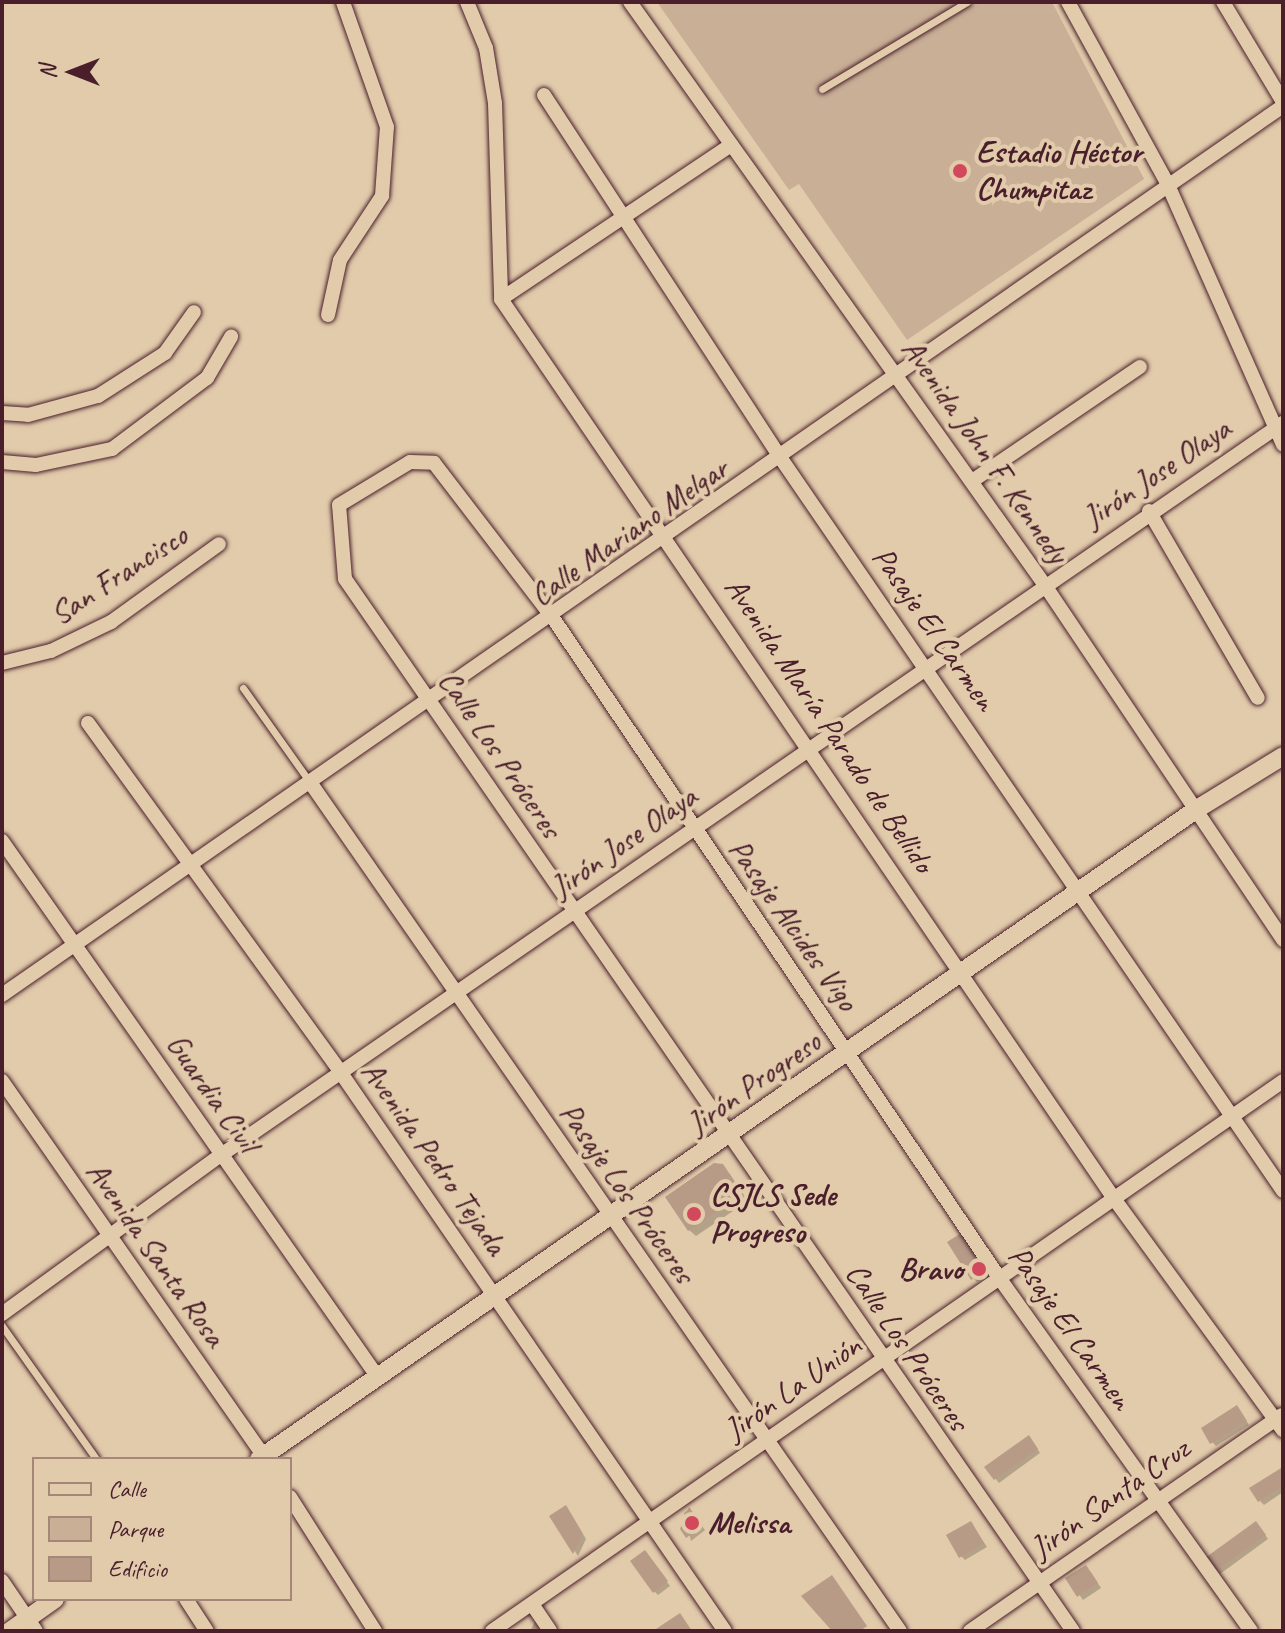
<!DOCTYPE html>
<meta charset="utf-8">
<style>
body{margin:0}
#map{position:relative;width:1285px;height:1633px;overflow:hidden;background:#e1cbab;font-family:Caveat,sans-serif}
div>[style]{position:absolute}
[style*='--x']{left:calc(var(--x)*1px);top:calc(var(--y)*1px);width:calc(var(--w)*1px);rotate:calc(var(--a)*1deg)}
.green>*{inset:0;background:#c8af96}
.shadow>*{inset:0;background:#0003}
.building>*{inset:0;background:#b79b87}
.roads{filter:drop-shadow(0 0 2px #4a1f2b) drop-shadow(0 0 2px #4a1f2b)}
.service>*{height:7px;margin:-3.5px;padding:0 3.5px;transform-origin:3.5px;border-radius:3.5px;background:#e1cbab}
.minor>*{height:14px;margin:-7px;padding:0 7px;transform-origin:7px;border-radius:7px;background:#e1cbab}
.tertiary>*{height:18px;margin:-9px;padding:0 9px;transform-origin:9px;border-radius:9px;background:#e1cbab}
.dots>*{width:22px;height:22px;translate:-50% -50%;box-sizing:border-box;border:4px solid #e1cbab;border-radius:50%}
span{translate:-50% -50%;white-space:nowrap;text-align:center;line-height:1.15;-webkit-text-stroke:8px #e1cbab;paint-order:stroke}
.poi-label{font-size:32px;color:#4a1f2b;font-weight:700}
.left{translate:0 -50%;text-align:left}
.right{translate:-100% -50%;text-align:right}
.street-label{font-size:32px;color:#4a1f2b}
.frame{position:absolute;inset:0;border:4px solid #4a1f2b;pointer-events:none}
.legend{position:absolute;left:32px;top:1457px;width:260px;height:144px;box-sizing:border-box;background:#e1cbab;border:2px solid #a58678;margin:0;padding:10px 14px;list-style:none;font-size:24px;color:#4a1f2b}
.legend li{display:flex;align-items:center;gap:16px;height:40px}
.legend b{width:40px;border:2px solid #a58678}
.north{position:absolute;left:32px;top:32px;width:80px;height:80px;-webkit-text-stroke:6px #e1cbab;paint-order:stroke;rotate:270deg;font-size:22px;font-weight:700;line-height:32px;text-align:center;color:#4a1f2b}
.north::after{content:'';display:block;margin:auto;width:28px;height:36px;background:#4a1f2b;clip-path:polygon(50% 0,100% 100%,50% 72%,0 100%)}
</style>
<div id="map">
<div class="green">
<i style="clip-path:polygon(657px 2px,1052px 2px,1144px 179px,907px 340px,799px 184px,789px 190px)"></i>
</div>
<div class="shadow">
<i style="clip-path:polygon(729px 1173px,748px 1201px,696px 1236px,689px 1230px)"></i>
<i style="clip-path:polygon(963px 1235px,990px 1274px,977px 1282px,973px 1278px)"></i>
<i style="clip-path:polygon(1241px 1412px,1249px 1425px,1216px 1446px,1212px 1442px)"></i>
<i style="clip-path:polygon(1033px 1442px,1040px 1453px,999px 1483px,987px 1468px)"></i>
<i style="clip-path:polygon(1281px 1470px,1283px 1492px,1264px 1505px,1260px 1501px)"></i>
<i style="clip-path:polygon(689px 1509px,705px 1530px,691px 1541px,684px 1513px)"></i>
<i style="clip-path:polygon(569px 1511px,586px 1539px,578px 1556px,552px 1516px)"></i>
<i style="clip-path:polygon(971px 1523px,987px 1547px,965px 1560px,961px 1556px)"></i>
<i style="clip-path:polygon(1260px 1527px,1268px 1539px,1220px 1574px,1208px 1558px)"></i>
<i style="clip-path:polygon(649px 1557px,670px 1586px,658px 1595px,654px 1591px)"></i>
<i style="clip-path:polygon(1090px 1571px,1101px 1588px,1083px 1600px,1068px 1579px)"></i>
<i style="clip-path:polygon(536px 1620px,544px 1631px,530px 1631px)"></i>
</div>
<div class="building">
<i style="clip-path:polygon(714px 1163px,723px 1164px,743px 1194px,688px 1231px,665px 1197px)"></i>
<i style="clip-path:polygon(963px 1232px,987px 1269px,971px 1280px,947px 1242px)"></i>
<i style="clip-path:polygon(1237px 1405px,1247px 1421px,1210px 1444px,1201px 1428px)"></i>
<i style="clip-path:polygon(1029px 1435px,1038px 1449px,994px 1480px,984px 1467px)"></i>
<i style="clip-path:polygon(1281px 1468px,1283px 1486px,1258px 1502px,1249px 1488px)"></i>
<i style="clip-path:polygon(566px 1505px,583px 1534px,573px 1554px,549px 1516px)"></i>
<i style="clip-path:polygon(689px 1507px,703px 1526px,686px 1538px,680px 1529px)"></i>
<i style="clip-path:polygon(971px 1521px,984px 1543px,959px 1558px,946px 1535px)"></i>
<i style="clip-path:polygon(1256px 1521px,1266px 1535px,1215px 1571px,1205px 1558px)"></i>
<i style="clip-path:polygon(645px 1550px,668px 1581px,653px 1593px,630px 1561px)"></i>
<i style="clip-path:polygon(1086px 1565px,1098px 1583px,1077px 1597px,1065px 1578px)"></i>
<i style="clip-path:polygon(832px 1575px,867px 1626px,860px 1631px,832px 1631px,801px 1596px)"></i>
<i style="clip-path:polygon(680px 1613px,692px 1631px,653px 1631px)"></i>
</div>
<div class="roads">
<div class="service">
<i style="--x:822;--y:89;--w:169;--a:-31"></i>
<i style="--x:243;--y:688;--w:114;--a:54.6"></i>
<i style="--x:2;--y:1326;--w:163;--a:54.7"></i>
</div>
<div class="minor">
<i style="--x:467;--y:2;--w:50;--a:67.6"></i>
<i style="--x:486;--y:48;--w:56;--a:80.7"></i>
<i style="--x:495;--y:103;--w:196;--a:88.2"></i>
<i style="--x:501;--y:299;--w:1090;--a:55.73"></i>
<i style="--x:1115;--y:1200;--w:285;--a:53.9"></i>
<i style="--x:630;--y:2;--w:714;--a:54.57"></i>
<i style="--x:1044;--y:584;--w:429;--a:56.1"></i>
<i style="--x:1068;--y:2;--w:209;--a:61.3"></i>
<i style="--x:1168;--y:185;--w:284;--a:66.1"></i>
<i style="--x:1223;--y:2;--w:117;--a:59"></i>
<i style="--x:544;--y:95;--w:436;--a:56.9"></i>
<i style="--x:782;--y:460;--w:886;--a:55.57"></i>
<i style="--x:501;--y:299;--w:277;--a:-33.8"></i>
<i style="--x:328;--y:315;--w:56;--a:-77.7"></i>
<i style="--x:340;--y:260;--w:77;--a:-56.7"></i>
<i style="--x:382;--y:196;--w:69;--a:-85.9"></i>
<i style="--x:387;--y:127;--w:133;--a:-109.4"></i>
<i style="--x:2;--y:413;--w:26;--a:4"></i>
<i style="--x:28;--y:415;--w:73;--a:-15.2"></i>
<i style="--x:98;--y:396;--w:80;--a:-32.7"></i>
<i style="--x:165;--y:353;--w:50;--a:-54.7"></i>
<i style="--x:2;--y:462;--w:34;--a:5"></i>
<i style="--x:36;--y:465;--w:78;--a:-11.9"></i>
<i style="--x:112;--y:449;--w:119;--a:-36.8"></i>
<i style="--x:207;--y:378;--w:48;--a:-59.7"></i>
<i style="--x:972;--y:481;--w:203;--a:-34.2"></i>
<i style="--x:1149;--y:511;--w:216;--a:59.8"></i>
<i style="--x:2;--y:663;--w:50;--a:-13.8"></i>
<i style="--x:51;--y:651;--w:67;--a:-25.8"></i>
<i style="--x:111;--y:622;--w:133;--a:-35.8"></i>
<i style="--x:88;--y:723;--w:432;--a:54.1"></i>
<i style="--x:341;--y:1073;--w:677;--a:55.47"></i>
<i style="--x:312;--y:785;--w:1030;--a:55.2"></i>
<i style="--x:2;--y:841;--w:653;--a:54.97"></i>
<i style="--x:2;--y:995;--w:1559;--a:-34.76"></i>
<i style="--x:2;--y:1081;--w:461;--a:55.1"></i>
<i style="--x:2;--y:1314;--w:271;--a:-36"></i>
<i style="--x:221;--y:1155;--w:1290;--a:-34.58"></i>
<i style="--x:290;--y:1497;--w:159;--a:57.6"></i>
<i style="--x:2;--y:1581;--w:60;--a:55.8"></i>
<i style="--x:186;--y:1599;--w:38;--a:57"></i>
<i style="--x:532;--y:1604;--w:32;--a:56"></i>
<i style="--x:492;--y:1631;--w:963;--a:-34.81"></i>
<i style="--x:970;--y:1631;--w:379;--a:-34.7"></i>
<i style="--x:1073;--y:1631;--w:1279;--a:-124.68"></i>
<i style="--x:345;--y:579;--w:74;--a:-94.6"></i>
<i style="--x:339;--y:505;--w:83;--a:-31.2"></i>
<i style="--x:410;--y:462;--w:24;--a:2"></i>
<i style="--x:434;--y:463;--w:195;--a:52.5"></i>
<i style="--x:553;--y:618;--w:798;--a:55.93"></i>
<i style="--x:1000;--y:1279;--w:432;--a:54.5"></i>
</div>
<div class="tertiary">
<i style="--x:259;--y:1459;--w:1141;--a:-34.72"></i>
<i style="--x:1197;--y:809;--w:101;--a:-31.6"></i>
<i style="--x:10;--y:1631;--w:55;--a:-35.4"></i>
</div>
</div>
<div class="dots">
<i style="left:960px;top:171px;background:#d1495b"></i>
<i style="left:694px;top:1214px;background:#d1495b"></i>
<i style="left:979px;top:1269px;background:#d1495b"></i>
<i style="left:692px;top:1523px;background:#d1495b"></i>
</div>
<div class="poi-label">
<span class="left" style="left:976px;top:171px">Estadio Héctor<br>Chumpitaz</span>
<span class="left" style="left:710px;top:1214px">CSJLS Sede<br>Progreso</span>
<span class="right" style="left:963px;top:1269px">Bravo</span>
<span class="left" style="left:708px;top:1523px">Melissa</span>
</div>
<div class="street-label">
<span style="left:985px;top:451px;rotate:55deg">Avenida John F. Kennedy</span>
<span style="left:1157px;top:473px;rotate:-34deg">Jirón Jose Olaya</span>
<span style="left:629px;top:532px;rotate:-35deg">Calle Mariano Melgar</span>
<span style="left:119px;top:575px;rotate:-33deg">San Francisco</span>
<span style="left:934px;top:629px;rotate:55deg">Pasaje El Carmen</span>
<span style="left:829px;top:725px;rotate:56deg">Avenida María Parado de Bellido</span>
<span style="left:500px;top:754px;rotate:56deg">Calle Los Próceres</span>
<span style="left:624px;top:842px;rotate:-35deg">Jirón Jose Olaya</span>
<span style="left:793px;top:925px;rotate:55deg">Pasaje Alcides Vigo</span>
<span style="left:754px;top:1083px;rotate:-35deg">Jirón Progreso</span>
<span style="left:212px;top:1093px;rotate:55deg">Guardia Civil</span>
<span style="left:434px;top:1158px;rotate:55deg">Avenida Pedro Tejada</span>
<span style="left:627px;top:1193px;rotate:55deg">Pasaje Los Próceres</span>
<span style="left:156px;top:1254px;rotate:55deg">Avenida Santa Rosa</span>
<span style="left:1070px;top:1328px;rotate:55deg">Pasaje El Carmen</span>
<span style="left:907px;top:1347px;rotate:56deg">Calle Los Próceres</span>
<span style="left:793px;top:1388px;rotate:-35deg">Jirón La Unión</span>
<span style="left:1110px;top:1499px;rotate:-35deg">Jirón Santa Cruz</span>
</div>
<div class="frame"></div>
<ul class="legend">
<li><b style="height:10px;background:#e1cbab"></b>Calle</li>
<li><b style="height:22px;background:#c8af96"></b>Parque</li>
<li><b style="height:22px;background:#b79b87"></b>Edificio</li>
</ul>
<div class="north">N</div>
</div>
